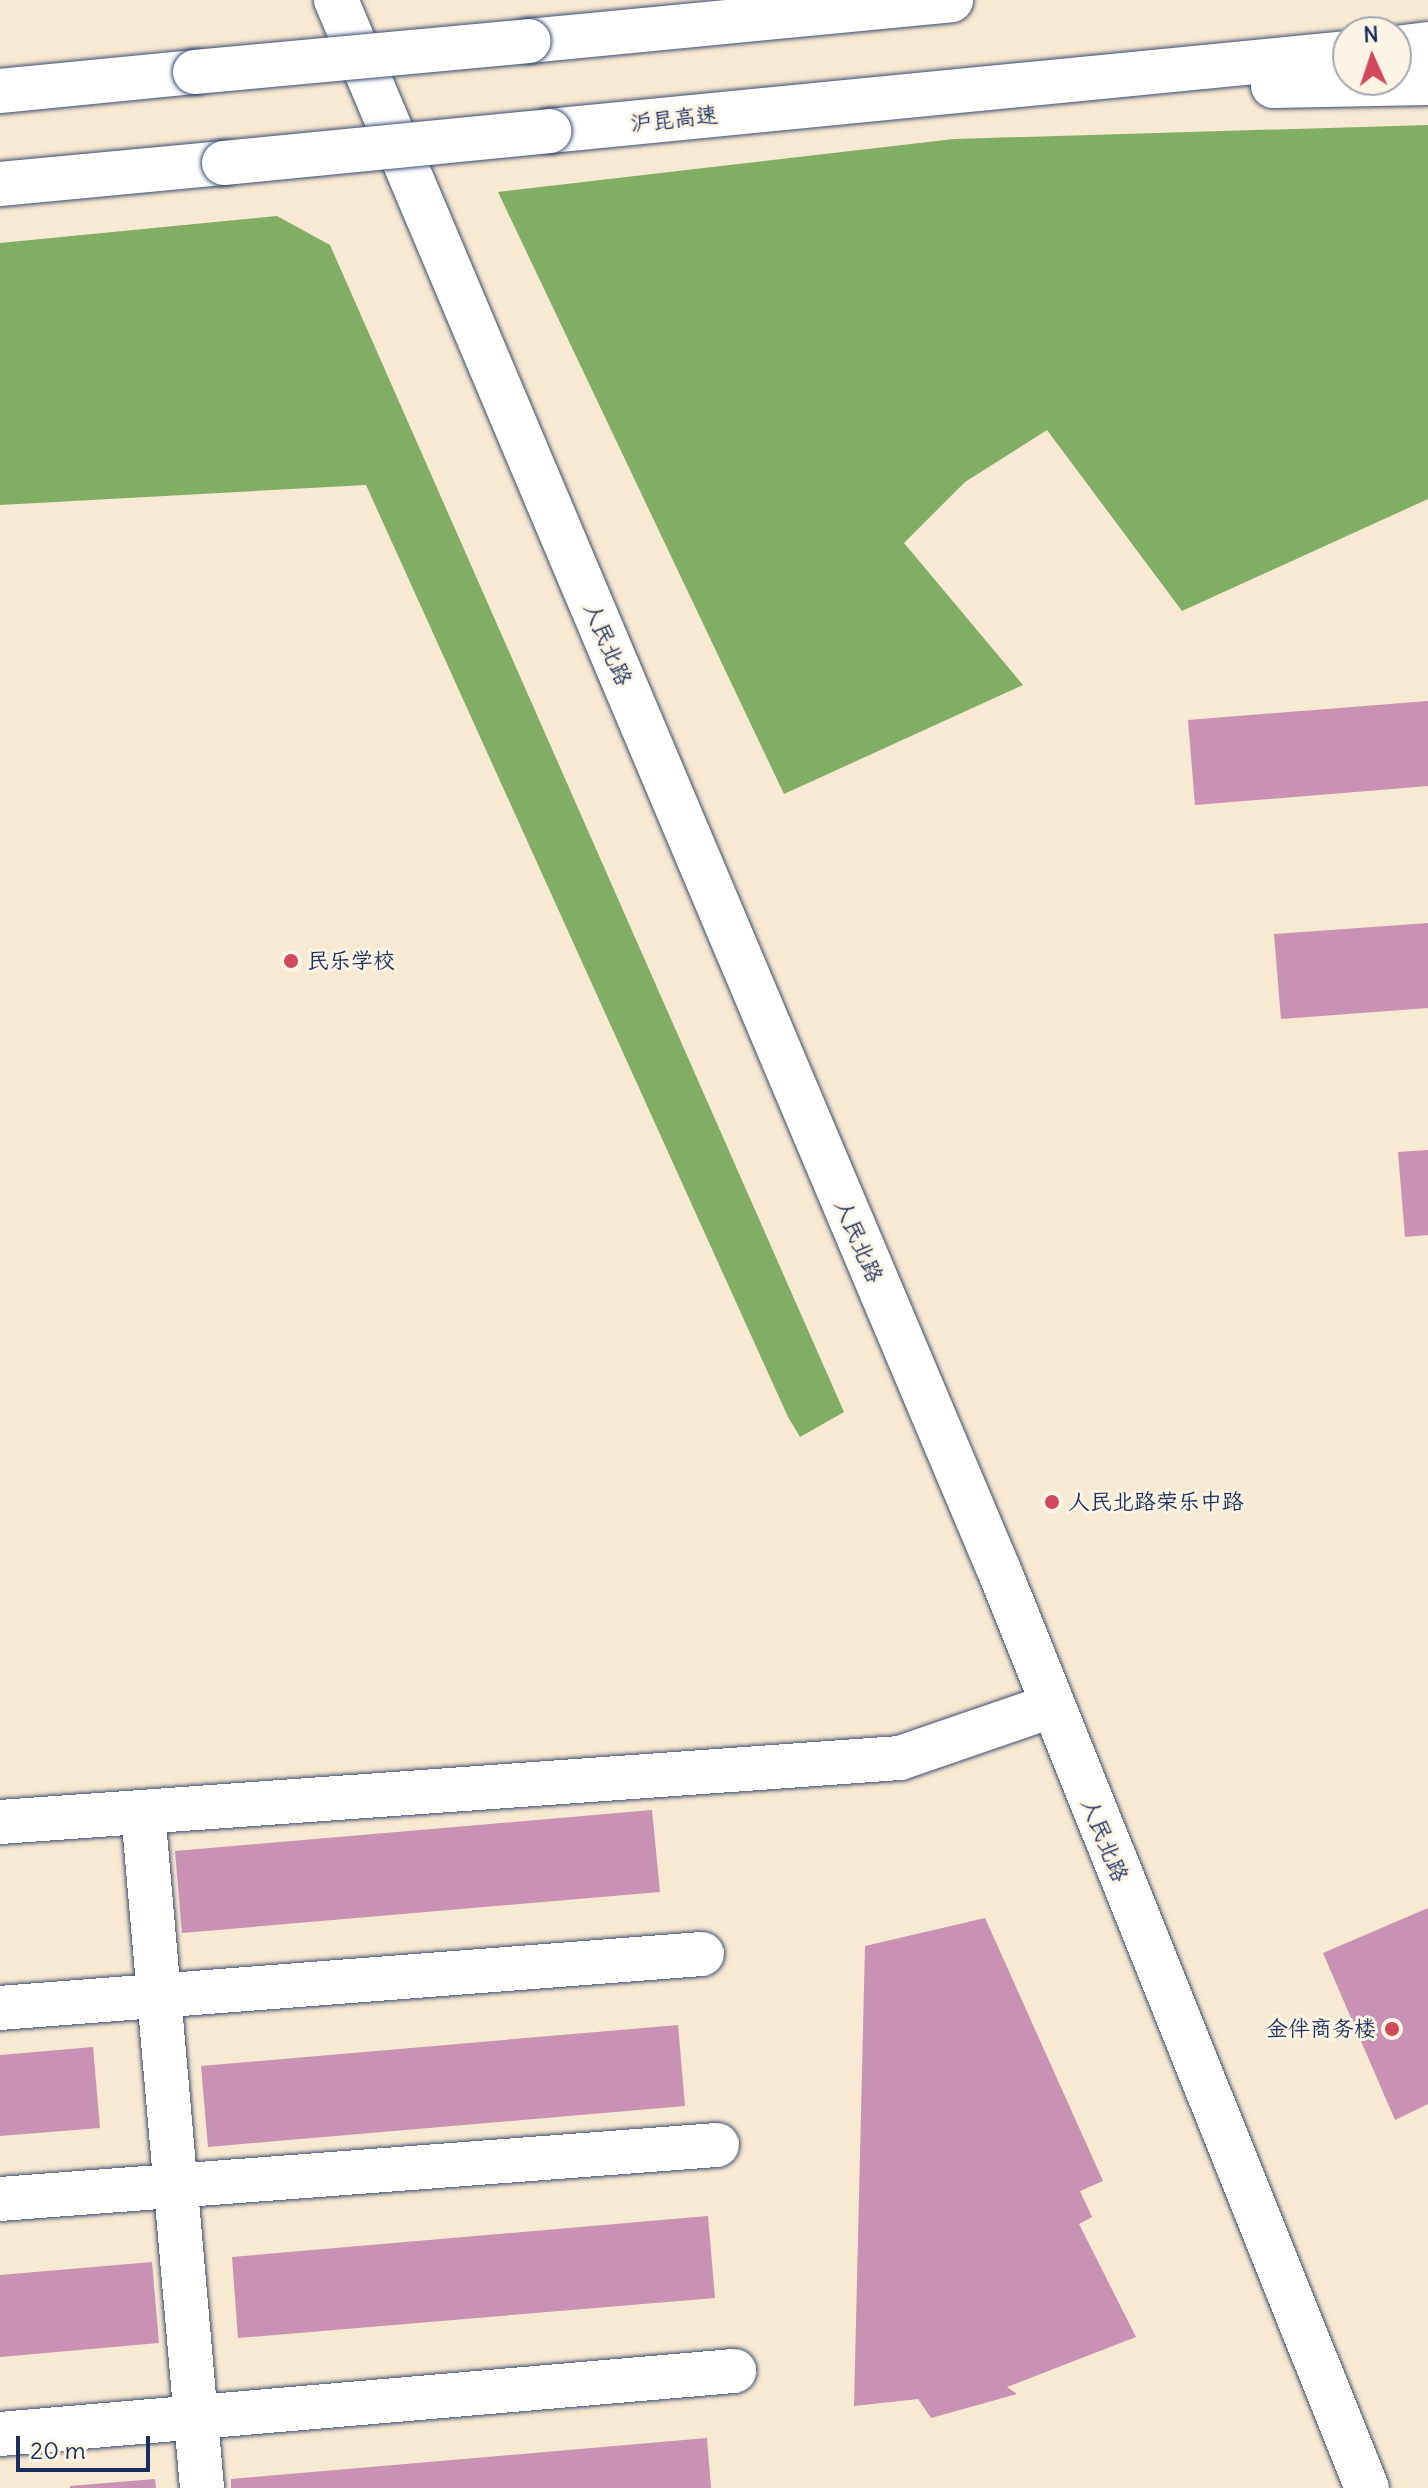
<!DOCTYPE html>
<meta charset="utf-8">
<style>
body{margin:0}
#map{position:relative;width:1428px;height:2488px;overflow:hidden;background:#f7e9d2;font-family:Delius,"LXGW WenKai TC",sans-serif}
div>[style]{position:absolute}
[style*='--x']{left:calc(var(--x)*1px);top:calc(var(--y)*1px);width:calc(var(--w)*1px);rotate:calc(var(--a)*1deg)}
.forest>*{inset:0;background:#82ad65}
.building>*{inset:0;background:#c991b3}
.roads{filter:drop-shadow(0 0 2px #3c4b6f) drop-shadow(0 0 2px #3c4b6f)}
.minor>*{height:44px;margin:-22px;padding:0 22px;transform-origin:22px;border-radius:22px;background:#fff}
.major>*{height:44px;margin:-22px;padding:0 22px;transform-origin:22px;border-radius:22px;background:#fff}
.highway>*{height:44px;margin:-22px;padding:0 22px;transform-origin:22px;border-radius:22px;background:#fff}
.bridges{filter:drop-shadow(0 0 2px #3c4b6f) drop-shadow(0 0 2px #3c4b6f)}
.highway-bridge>*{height:44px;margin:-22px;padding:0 22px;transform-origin:22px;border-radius:22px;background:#fff}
.dots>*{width:22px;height:22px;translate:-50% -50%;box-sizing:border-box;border:4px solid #fcf5e5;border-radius:50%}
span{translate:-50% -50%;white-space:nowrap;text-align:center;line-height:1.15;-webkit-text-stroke:6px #fcf5e5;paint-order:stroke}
.street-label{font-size:22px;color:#1b2f5e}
.poi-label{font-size:22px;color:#1b2f5e}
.left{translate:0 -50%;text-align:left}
.right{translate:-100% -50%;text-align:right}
.north{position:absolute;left:1332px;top:16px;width:80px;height:80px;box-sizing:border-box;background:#fcf5e5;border:2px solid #a2a6af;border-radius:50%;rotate:357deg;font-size:22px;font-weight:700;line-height:32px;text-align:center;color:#1b2f5e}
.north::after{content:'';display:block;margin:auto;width:28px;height:36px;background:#d1495b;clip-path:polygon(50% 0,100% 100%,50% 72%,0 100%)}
.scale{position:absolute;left:16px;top:2436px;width:134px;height:36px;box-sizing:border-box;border:4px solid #1b2f5e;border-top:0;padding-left:10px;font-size:24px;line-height:28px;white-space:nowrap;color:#1b2f5e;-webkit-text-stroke:6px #fcf5e5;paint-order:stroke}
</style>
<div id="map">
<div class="forest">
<i style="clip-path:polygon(1428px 125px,1428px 499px,1182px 611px,1047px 430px,965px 482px,904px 543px,1023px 685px,784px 794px,498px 192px,954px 139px)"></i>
<i style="clip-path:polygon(277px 216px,330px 245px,844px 1412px,800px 1437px,788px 1417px,366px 485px,0 505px,0 243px)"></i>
</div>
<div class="building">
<i style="clip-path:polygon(1428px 701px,1428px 786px,1195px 805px,1188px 720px)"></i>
<i style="clip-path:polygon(1428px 923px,1428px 1008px,1281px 1019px,1274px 934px)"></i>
<i style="clip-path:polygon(1428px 1150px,1428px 1235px,1405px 1237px,1398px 1152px)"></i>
<i style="clip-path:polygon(652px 1810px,660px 1892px,182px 1933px,175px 1851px)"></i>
<i style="clip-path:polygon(1428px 1908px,1428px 2104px,1395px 2120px,1323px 1953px)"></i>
<i style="clip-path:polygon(985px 1918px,1103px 2181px,1080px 2191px,1092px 2217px,1079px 2224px,1136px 2337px,1007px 2387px,1017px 2394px,931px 2418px,918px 2399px,854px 2406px,865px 1946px)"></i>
<i style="clip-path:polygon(678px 2025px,685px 2106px,208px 2147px,201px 2066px)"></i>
<i style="clip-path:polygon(93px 2047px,100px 2128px,0 2136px,0 2055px)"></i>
<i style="clip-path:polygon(708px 2216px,715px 2298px,238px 2338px,232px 2257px)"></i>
<i style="clip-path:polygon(152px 2262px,159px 2343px,0 2357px,0 2275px)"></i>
<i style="clip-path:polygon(707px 2438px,711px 2488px,231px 2488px,231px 2479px)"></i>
<i style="clip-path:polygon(155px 2479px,156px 2488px,70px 2488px,70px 2486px)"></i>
</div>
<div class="roads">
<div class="minor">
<i style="--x:143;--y:1812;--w:679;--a:85.01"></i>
<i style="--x:0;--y:1822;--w:902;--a:-4.07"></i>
<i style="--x:900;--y:1758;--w:160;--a:-19"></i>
<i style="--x:0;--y:2008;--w:704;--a:-4.4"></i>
<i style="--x:0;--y:2199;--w:719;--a:-4.31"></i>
<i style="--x:0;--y:2434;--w:737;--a:-4.91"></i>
</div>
<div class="major">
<i style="--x:336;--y:0;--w:1704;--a:67.11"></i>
<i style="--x:999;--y:1570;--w:989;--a:68.16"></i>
</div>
<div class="highway">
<i style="--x:529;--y:41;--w:424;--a:-5.5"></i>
<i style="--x:1396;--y:48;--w:32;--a:-7"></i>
<i style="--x:1273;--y:86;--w:155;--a:-1.1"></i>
<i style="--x:0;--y:91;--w:196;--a:-5.6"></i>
<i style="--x:549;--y:131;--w:803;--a:-5.58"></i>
<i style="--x:0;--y:184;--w:225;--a:-5.4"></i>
</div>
</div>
<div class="bridges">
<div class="highway-bridge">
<i style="--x:195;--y:72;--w:335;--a:-5.3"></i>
<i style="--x:224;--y:163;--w:327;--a:-5.6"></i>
</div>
</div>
<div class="dots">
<i style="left:291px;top:961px;background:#d1495b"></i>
<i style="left:1052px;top:1502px;background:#d1495b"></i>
<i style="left:1392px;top:2029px;background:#d1495b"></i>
</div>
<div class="street-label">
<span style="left:674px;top:119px;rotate:-6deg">沪昆高速</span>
<span style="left:608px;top:644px;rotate:67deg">人民北路</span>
<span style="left:859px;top:1241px;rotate:67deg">人民北路</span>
<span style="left:1105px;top:1840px;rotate:68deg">人民北路</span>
</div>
<div class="poi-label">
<span class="left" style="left:307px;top:961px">民乐学校</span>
<span class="left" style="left:1068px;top:1502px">人民北路荣乐中路</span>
<span class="right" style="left:1376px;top:2029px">金伴商务楼</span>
</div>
<div class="north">N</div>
<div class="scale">20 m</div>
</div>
